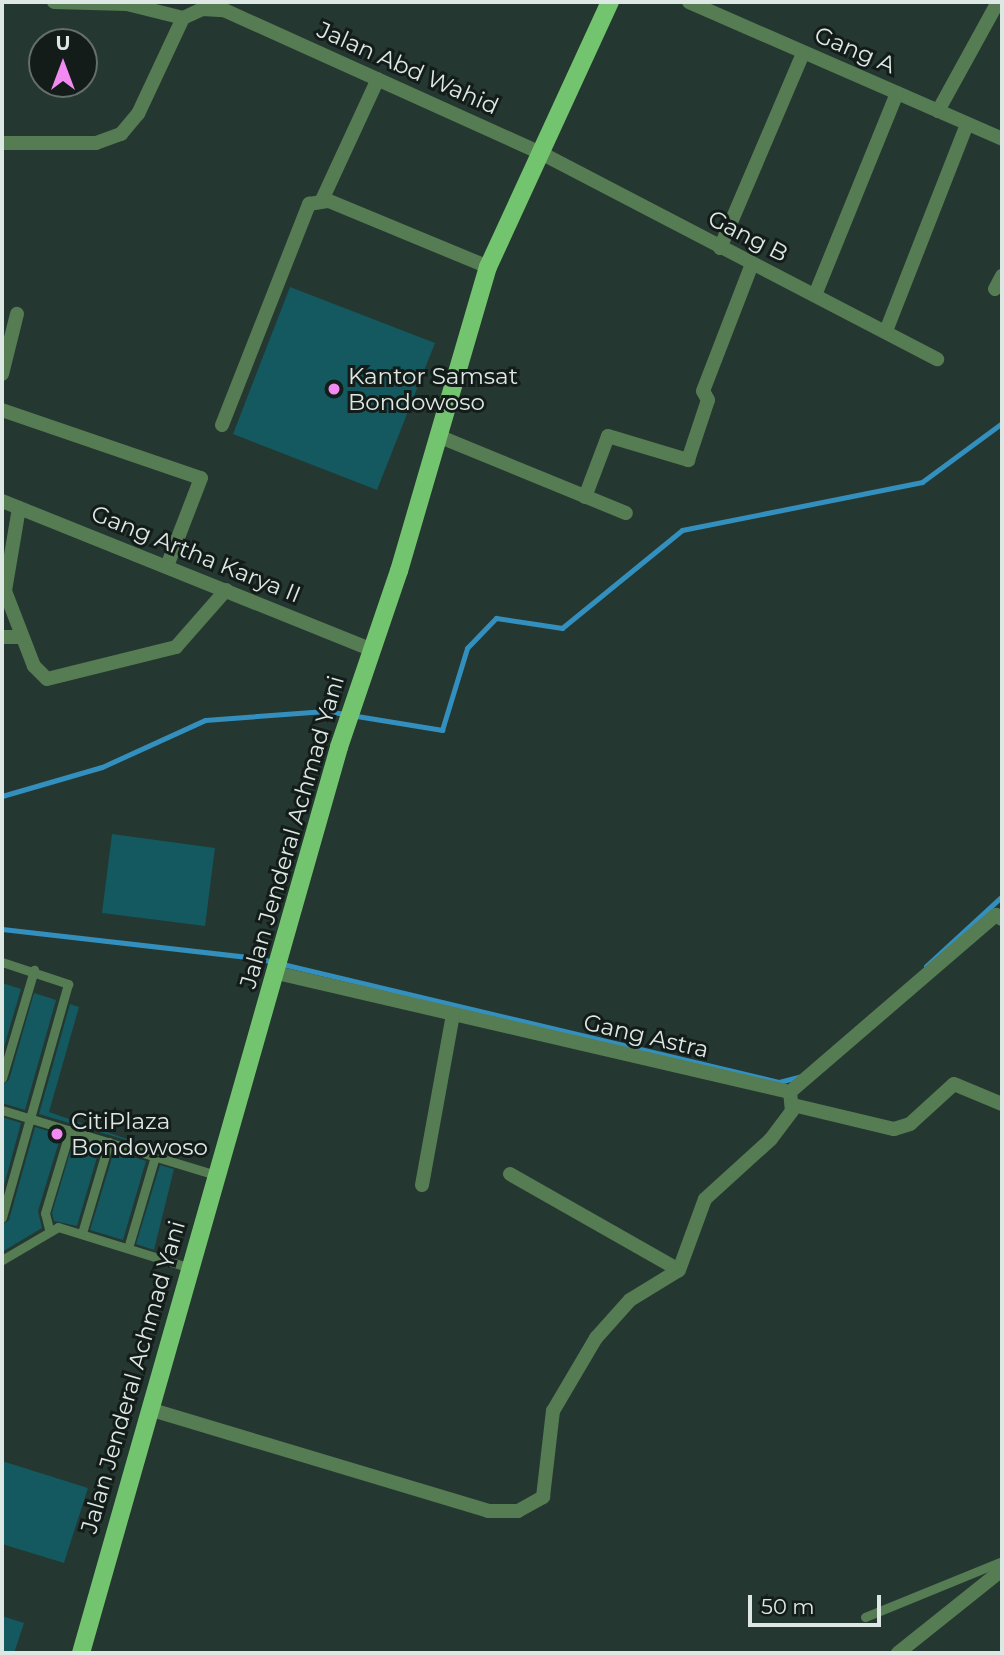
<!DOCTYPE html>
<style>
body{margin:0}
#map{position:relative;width:1004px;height:1655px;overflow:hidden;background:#243731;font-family:Montserrat,sans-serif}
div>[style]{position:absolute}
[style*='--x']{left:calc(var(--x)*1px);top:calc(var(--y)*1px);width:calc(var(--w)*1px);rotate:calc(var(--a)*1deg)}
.stream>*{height:5px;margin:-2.5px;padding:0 2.5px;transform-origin:2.5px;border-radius:2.5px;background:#338fbd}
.building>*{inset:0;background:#13595f}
.service>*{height:9px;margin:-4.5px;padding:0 4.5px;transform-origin:4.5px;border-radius:4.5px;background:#557c53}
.minor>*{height:14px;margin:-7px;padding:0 7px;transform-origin:7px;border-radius:7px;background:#557c53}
.primary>*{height:18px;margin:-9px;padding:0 9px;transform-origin:9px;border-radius:9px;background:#73c46e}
.dots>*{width:19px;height:19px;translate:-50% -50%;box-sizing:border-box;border:4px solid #141c1a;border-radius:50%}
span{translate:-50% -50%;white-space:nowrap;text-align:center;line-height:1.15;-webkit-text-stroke:6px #141c1a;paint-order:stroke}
.street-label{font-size:23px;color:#dde8e4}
.poi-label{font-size:23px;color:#dde8e4}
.left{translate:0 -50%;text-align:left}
.frame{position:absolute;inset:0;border:4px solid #dde8e4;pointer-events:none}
.north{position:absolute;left:28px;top:28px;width:70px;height:70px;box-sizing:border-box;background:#141c1a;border:2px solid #646e6b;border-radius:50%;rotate:0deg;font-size:19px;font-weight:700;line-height:28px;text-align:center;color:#dde8e4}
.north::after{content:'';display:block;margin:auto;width:24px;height:32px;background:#f28af2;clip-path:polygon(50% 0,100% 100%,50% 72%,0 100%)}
.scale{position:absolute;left:748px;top:1595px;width:133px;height:32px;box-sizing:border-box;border:4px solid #dde8e4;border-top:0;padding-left:9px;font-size:21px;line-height:24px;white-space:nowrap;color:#dde8e4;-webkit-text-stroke:5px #141c1a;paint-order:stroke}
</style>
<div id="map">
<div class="stream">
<i style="--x:2;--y:796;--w:104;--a:-16.2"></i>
<i style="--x:102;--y:767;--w:113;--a:-24.5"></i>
<i style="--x:205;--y:720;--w:121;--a:-4.3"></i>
<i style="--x:326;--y:711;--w:118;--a:9.3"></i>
<i style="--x:442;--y:730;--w:86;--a:-73"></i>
<i style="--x:467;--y:648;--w:42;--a:-46"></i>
<i style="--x:496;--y:618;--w:67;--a:8.6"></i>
<i style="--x:562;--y:628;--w:155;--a:-39.2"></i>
<i style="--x:682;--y:530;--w:245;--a:-11.3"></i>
<i style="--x:922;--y:482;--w:99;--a:-36.4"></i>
<i style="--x:2;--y:929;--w:257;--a:6.5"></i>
<i style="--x:257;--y:958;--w:537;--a:13.36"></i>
<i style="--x:779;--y:1082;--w:23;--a:-15"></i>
<i style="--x:926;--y:966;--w:103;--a:-42.6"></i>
</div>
<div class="building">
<i style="clip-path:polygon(290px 287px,435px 343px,377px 490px,233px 434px)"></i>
<i style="clip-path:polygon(112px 834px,215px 848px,205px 926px,102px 913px)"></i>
<i style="clip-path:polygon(2px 983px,21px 989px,2px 1054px)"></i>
<i style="clip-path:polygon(34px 993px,56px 1000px,25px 1110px,2px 1103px,2px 1085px,9px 1080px)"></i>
<i style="clip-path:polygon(70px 1004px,79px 1007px,49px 1112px,156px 1149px,39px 1114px)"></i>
<i style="clip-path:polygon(2px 1117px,21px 1123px,2px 1193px)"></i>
<i style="clip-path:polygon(35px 1127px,61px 1135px,38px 1211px,42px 1228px,2px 1252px,2px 1225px,9px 1220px)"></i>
<i style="clip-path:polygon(74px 1139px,100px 1147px,77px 1226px,54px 1221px,52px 1213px)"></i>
<i style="clip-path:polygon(114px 1151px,146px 1161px,123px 1240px,90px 1230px)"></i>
<i style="clip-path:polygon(160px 1165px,174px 1169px,154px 1250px,136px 1244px)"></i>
<i style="clip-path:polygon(2px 1461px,88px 1488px,64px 1563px,2px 1544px)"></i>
<i style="clip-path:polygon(2px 1616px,24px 1623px,14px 1653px,2px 1653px)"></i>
</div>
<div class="service">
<i style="--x:2;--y:962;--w:70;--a:18.4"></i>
<i style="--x:68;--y:984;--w:243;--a:105.8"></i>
<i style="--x:2;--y:1078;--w:113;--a:-73.5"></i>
<i style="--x:2;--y:1110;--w:224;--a:16.9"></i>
<i style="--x:49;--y:1229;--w:16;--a:-104"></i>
<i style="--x:45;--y:1213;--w:87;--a:-73.2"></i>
<i style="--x:82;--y:1233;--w:95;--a:-73.5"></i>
<i style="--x:128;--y:1248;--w:96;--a:-73.6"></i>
<i style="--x:2;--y:1260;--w:65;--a:-30.5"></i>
<i style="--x:58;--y:1227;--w:135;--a:17.2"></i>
<i style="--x:865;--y:1617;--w:148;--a:-22.2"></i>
</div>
<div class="minor">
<i style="--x:54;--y:2;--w:73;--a:1.6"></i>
<i style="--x:127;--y:4;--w:58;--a:14"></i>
<i style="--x:689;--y:2;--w:342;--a:23.6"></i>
<i style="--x:938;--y:111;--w:124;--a:-61.2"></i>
<i style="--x:2;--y:143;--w:94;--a:0"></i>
<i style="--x:96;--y:143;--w:27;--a:-20"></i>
<i style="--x:121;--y:134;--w:26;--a:-50"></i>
<i style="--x:138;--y:114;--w:106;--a:-64.9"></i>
<i style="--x:183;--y:18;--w:21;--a:-25"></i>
<i style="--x:202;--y:9;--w:22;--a:3"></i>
<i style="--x:224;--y:10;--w:346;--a:24.3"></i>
<i style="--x:539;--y:152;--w:449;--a:27.5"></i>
<i style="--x:322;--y:200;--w:133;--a:-65.2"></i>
<i style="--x:720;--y:248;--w:212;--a:-66.9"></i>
<i style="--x:995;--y:289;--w:15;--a:-62"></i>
<i style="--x:815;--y:295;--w:218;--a:-67.9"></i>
<i style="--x:886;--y:331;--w:222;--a:-68.6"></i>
<i style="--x:2;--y:374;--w:62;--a:-76"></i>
<i style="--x:2;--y:410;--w:210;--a:18.9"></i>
<i style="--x:201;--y:478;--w:94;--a:111.1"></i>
<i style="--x:222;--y:425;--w:238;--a:-68.5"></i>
<i style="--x:309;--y:204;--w:20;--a:-9"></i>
<i style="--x:329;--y:201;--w:172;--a:22.5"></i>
<i style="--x:438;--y:436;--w:203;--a:22.3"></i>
<i style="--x:585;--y:497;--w:65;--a:-69.3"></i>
<i style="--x:608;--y:436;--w:84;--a:16.7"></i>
<i style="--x:688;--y:460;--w:63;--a:-71.6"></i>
<i style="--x:708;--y:400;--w:10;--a:-119"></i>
<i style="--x:703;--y:391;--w:136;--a:-68.9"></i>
<i style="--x:2;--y:501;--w:400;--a:21.9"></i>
<i style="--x:19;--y:508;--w:84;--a:99.6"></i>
<i style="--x:5;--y:591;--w:80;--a:68.9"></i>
<i style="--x:34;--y:666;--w:18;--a:45"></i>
<i style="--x:47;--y:679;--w:133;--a:-13.9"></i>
<i style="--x:176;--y:647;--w:76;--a:-48.7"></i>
<i style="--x:2;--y:637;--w:19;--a:0"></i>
<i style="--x:277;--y:973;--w:527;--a:13.06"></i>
<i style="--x:790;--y:1092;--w:19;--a:84"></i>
<i style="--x:792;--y:1111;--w:35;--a:127"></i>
<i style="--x:771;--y:1139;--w:89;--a:137.7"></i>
<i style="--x:705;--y:1199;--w:76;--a:110.1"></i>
<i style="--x:790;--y:1092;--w:272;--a:-40.7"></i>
<i style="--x:996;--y:915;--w:7;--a:34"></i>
<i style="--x:793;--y:1105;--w:104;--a:13.4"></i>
<i style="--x:894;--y:1129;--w:17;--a:-17"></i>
<i style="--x:910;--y:1124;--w:59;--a:-42.3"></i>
<i style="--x:954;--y:1084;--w:52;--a:22.6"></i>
<i style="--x:510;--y:1174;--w:194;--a:29.6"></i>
<i style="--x:422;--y:1185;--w:173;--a:-79.7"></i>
<i style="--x:149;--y:1409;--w:354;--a:16.7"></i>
<i style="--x:488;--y:1511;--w:30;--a:0"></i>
<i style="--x:518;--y:1511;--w:29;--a:-29"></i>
<i style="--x:543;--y:1497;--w:87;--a:-83.4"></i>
<i style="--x:553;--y:1411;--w:85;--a:-59.5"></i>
<i style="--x:596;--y:1338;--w:51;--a:-48.2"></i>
<i style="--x:630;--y:1300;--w:57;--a:-31.5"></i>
<i style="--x:898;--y:1653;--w:133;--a:-38.6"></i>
</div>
<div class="primary">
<i style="--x:81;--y:1653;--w:942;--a:-74.1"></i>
<i style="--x:339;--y:747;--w:186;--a:-71.2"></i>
<i style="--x:399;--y:571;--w:317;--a:-73.7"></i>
<i style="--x:488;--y:267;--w:292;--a:-65.3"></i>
</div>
<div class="dots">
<i style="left:334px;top:389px;background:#f28af2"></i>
<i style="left:57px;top:1134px;background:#f28af2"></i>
</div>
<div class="street-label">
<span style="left:855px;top:50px;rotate:23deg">Gang A</span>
<span style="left:408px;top:68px;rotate:24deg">Jalan Abd Wahid</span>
<span style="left:748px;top:236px;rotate:27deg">Gang B</span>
<span style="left:196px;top:554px;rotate:22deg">Gang Artha Karya II</span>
<span style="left:292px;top:832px;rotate:-74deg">Jalan Jenderal Achmad Yani</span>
<span style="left:646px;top:1036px;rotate:13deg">Gang Astra</span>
<span style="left:133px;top:1377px;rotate:-74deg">Jalan Jenderal Achmad Yani</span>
</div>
<div class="poi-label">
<span class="left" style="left:348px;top:389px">Kantor Samsat<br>Bondowoso</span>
<span class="left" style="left:71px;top:1134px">CitiPlaza<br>Bondowoso</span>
</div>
<div class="frame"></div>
<div class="north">U</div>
<div class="scale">50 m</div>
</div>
